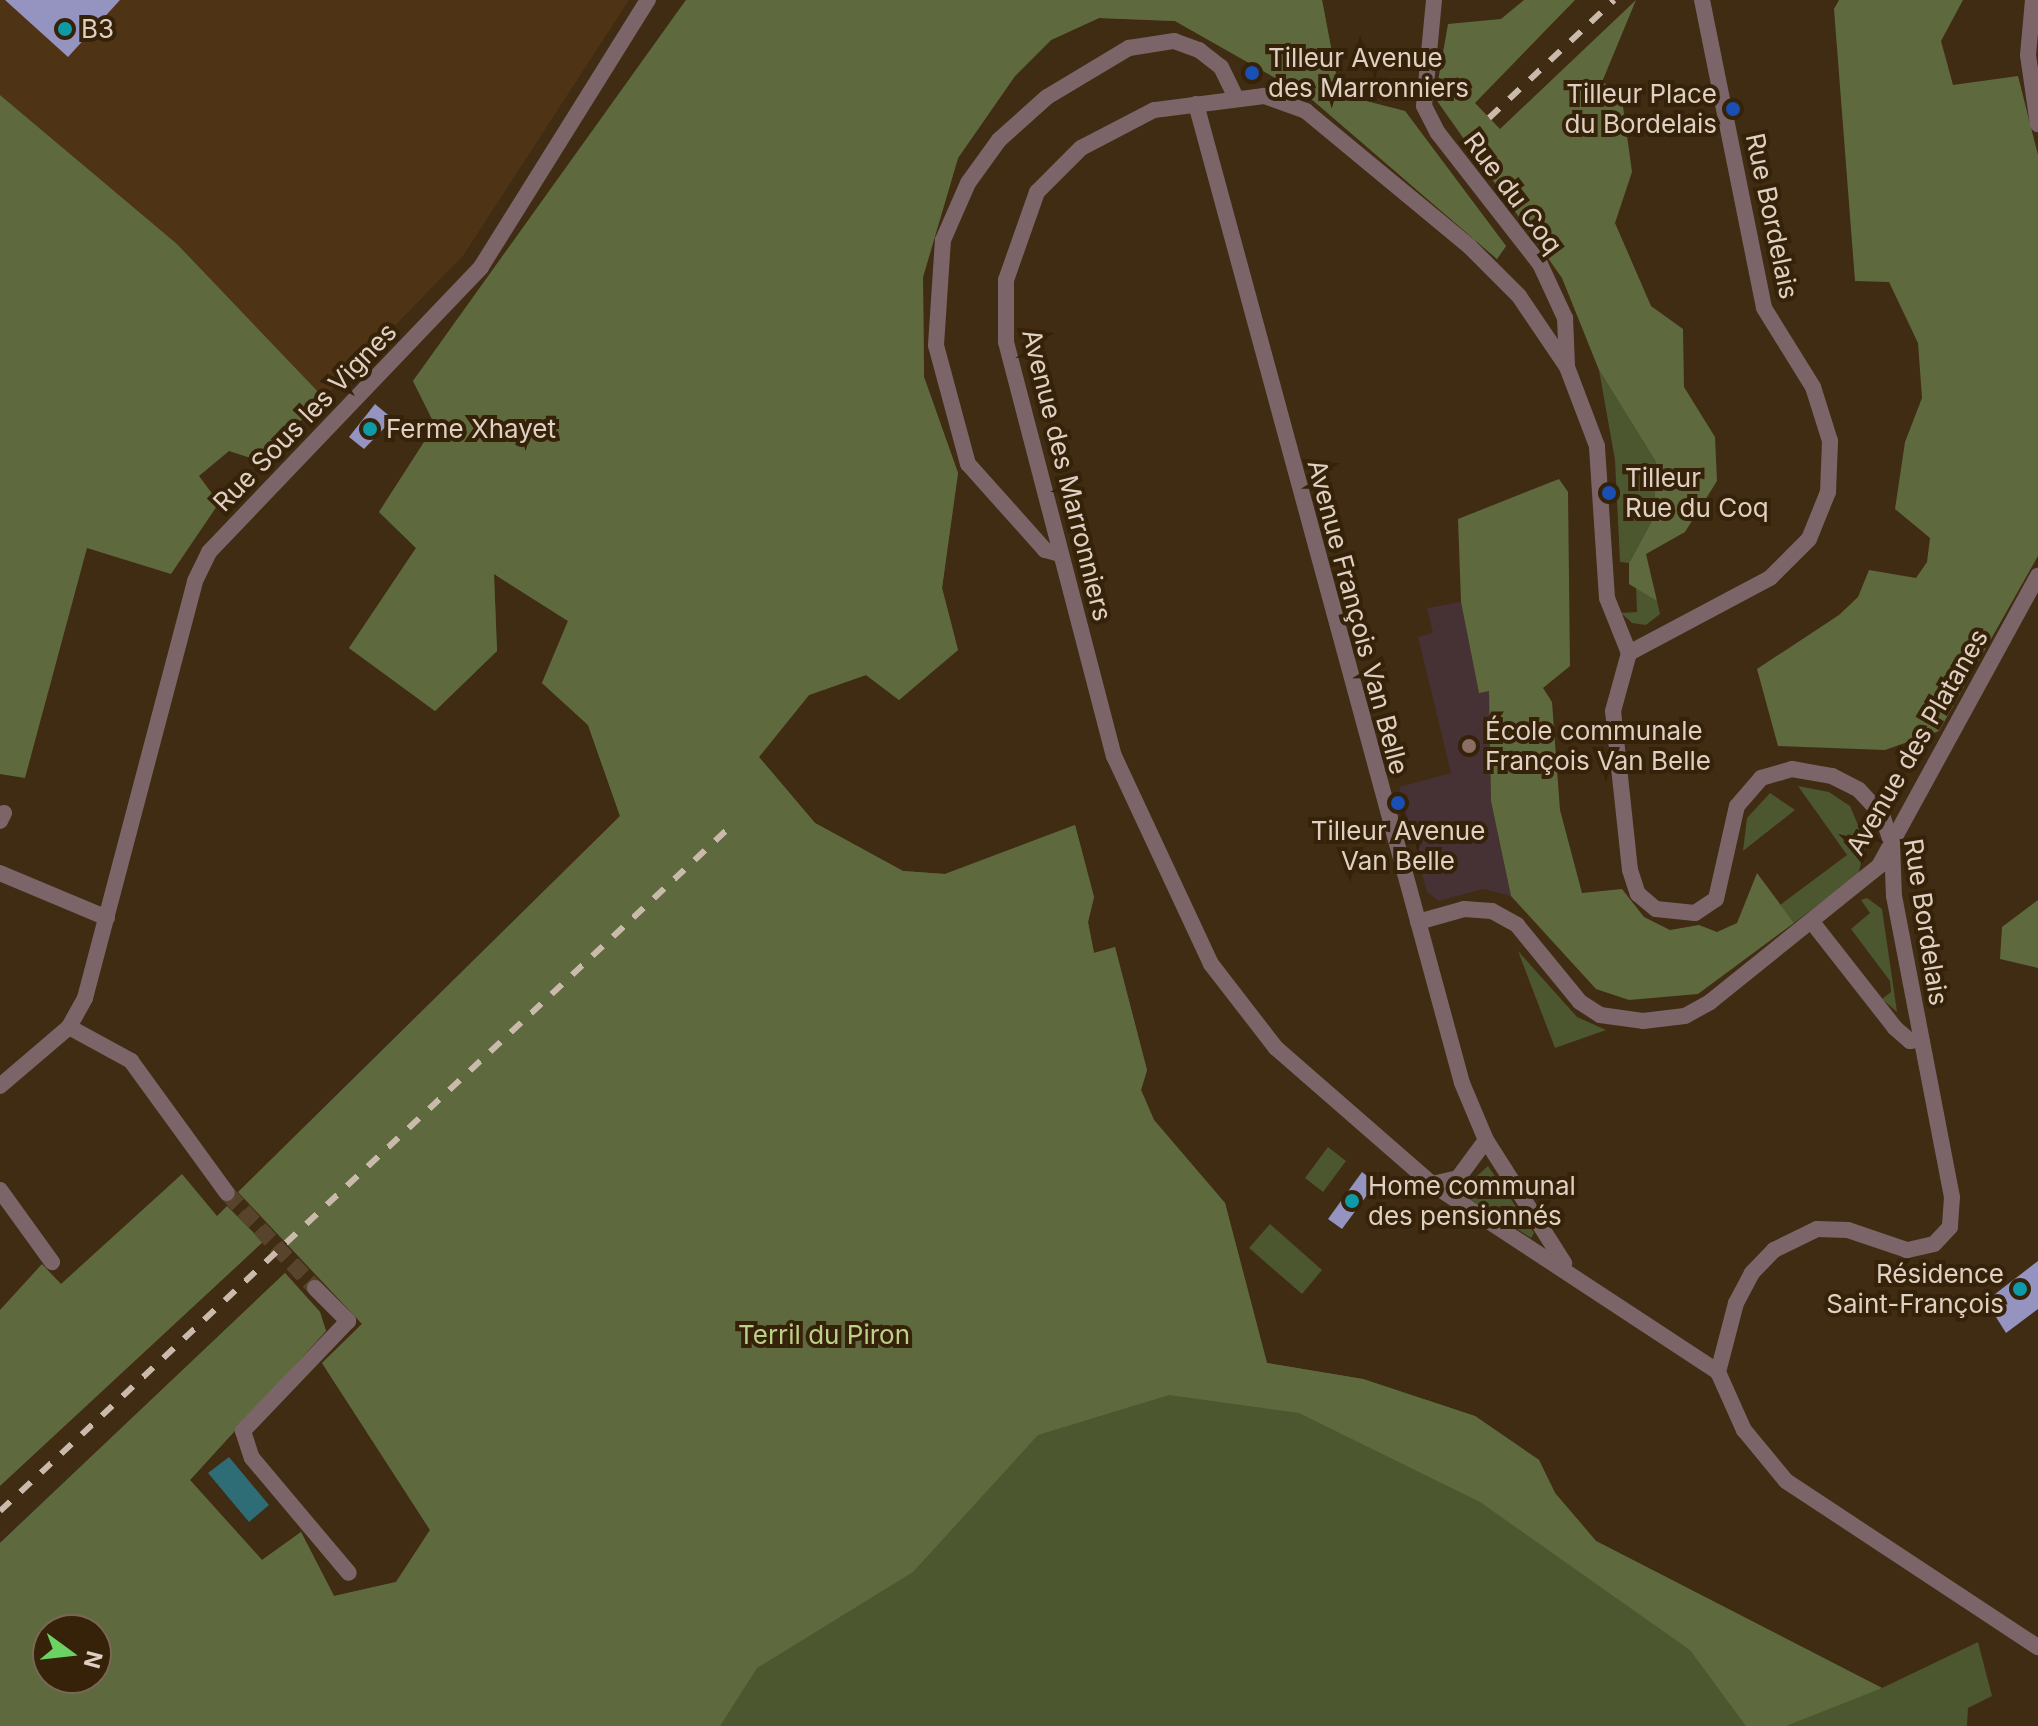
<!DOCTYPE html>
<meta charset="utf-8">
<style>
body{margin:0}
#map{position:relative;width:2038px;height:1726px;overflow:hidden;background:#402b13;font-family:Inter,sans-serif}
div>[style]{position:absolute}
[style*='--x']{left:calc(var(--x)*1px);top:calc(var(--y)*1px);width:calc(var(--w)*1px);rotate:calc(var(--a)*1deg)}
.built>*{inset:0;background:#4e3315}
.education>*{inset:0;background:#463134}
.green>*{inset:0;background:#4c562f}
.forest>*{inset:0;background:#5e6a3e}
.water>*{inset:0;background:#2e6c76}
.building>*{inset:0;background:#9593bf}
.street-tunnel>*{height:16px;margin-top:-8px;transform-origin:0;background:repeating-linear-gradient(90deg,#58442d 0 16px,transparent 0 24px)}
.street>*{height:16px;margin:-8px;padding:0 8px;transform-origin:8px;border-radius:8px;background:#7c6569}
.rail>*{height:6px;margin-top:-3px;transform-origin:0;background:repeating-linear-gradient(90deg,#c9baab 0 14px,transparent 0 28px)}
.dots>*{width:22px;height:22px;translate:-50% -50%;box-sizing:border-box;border:4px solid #362109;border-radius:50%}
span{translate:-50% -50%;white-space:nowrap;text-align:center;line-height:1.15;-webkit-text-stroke:8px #362109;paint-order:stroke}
.poi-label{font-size:26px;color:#ded0c2}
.left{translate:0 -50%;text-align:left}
.right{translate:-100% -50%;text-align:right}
.street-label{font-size:26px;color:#ded0c2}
.park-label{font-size:26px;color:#bdd089}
.north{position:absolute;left:32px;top:1614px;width:80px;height:80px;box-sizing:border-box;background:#362109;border:2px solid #796753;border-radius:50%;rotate:105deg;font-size:22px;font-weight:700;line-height:32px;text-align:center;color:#ded0c2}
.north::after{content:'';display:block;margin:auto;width:28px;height:36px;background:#6bd363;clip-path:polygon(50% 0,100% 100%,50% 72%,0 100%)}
</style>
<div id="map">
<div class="built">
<i style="clip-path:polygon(0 0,629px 0,463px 256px,324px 398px,177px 244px,0 95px)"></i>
</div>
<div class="education">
<i style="clip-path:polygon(1461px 602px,1479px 692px,1489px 691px,1491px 801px,1511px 896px,1483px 889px,1439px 901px,1427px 892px,1399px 787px,1451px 773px,1418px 637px,1433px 633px,1427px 608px)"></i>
</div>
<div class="green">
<i style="clip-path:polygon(evenodd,686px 0,1322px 0,1337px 79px,1358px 99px,1405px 111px,1506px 246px,1497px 259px,1309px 97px,1175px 21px,1099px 18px,1051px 40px,1015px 76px,958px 158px,923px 277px,924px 377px,958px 473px,942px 588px,958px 650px,899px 700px,866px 675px,809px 695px,759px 757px,815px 823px,903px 871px,945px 874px,1075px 825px,1094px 897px,1088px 922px,1094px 953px,1115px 947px,1147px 1070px,1141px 1090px,1154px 1120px,1225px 1203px,1267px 1363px,1363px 1379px,1475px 1416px,1539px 1460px,1555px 1493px,1596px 1541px,1882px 1688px,1978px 1642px,1992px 1696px,1968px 1708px,1967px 1726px,77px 1726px,0 1693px,0 1543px,285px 1273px,320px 1312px,326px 1331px,190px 1480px,262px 1560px,301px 1532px,334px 1596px,396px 1582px,430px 1530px,322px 1363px,362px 1324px,620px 816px,588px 725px,542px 683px,568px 621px,494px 574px,497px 651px,435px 711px,349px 648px,416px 548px,379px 512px,435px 425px,413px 381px,686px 0,48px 1630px,96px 1630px,96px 1678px,48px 1678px,48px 1630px)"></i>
<i style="clip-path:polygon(1599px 370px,1656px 462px,1654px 517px,1629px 563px,1620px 562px,1615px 460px)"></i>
<i style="clip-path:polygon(1636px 584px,1657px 601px,1660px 614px,1646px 625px,1632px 623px,1621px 613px,1637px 612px)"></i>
<i style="clip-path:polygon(1798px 786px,1829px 792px,1850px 806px,1866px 844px,1858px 875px,1794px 923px,1780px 905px,1847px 855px)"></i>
<i style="clip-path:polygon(1770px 793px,1795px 810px,1743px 851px,1747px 818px)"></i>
<i style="clip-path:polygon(1867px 898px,1882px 909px,1897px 1012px,1882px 999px,1891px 992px,1890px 981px,1851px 929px,1870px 913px,1861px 900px)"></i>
<i style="clip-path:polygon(1518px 951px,1577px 1017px,1606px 1030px,1555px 1048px)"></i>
<i style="clip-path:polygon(1328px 1147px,1346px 1161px,1323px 1192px,1305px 1178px)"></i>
<i style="clip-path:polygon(1488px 1166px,1534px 1233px,1531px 1238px,1459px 1192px)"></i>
<i style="clip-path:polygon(1270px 1224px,1322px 1270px,1302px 1294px,1249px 1248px)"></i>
</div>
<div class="forest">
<i style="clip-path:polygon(evenodd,686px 0,1322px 0,1337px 79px,1358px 99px,1405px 111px,1506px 246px,1497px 259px,1309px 97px,1175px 21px,1099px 18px,1051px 40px,1015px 76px,958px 158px,923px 277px,924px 377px,958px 473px,942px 588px,958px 650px,899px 700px,866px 675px,809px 695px,759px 757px,815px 823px,903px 871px,945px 874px,1075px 825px,1094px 897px,1088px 922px,1094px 953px,1115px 947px,1147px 1070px,1141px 1090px,1154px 1120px,1225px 1203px,1267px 1363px,1363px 1379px,1475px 1416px,1539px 1460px,1555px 1493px,1596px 1541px,1882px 1688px,1786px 1726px,1746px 1726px,1690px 1650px,1480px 1502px,1299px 1413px,1169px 1395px,1038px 1435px,913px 1572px,757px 1668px,720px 1726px,0 1726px,0 1543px,285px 1273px,320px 1312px,326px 1331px,190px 1480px,262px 1560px,301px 1532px,334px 1596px,396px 1582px,430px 1530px,322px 1363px,362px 1324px,238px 1192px,620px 816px,588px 725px,542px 683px,568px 621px,494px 574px,497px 651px,435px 711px,349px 648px,416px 548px,379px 512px,435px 425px,413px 381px,686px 0,48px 1630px,96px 1630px,96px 1678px,48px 1678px,48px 1630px)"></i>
<i style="clip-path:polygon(1524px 0,1575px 0,1475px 103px,1500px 129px,1636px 0,1602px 82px,1621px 92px,1632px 172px,1615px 223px,1651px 306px,1683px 329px,1684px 387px,1715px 437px,1717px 481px,1685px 532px,1646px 554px,1657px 601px,1629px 584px,1629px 563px,1654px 517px,1656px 462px,1599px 370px,1562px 278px,1435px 98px,1448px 24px,1501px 19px)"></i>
<i style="clip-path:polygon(1839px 0,1963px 0,1941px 41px,1953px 85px,2018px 76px,2038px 155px,2038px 556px,1939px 731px,1885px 750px,1778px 746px,1757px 669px,1839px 615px,1858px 597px,1869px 570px,1916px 578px,1927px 562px,1930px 538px,1895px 509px,1905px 442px,1922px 398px,1918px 343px,1889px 282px,1855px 281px,1834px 9px)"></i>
<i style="clip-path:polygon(0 95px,177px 244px,324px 398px,260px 461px,229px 451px,199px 476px,219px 503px,171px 574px,87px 548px,25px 778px,0 774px)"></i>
<i style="clip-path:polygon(1559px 479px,1568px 492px,1570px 666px,1543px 688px,1552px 702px,1560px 810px,1582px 893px,1622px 889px,1644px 917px,1670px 930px,1699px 925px,1717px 932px,1737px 923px,1757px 873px,1794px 923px,1698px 994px,1629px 1000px,1596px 989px,1511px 896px,1491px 801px,1489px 691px,1479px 693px,1461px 602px,1458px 519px)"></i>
<i style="clip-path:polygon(2038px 900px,2038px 968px,2000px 959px,2002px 927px)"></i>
<i style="clip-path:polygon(182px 1174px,217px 1216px,227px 1206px,263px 1242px,0 1486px,0 1310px,42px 1264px,61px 1284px)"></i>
</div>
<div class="water">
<i style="clip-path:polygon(229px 1457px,269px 1505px,249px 1522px,208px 1473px)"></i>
</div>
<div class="building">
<i style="clip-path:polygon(5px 0,120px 0,68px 57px)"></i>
<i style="clip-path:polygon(375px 404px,393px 419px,364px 449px,349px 437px)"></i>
<i style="clip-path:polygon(1362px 1172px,1376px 1183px,1342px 1229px,1328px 1219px)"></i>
<i style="clip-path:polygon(2038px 1261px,2038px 1309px,2006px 1333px,1986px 1301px)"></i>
</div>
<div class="street-tunnel">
<i style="--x:227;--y:1193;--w:129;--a:47.2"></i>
</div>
<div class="street">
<i style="--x:1434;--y:0;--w:106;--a:95.4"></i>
<i style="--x:1424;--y:106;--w:30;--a:63"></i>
<i style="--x:1438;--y:133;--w:166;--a:52.1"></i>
<i style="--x:1540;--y:264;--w:60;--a:65.2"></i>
<i style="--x:1565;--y:318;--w:48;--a:87.6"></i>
<i style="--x:1702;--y:0;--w:314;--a:78.6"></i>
<i style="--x:1764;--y:308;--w:93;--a:58.2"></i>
<i style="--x:1813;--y:387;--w:57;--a:72.5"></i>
<i style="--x:1830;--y:441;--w:51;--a:92.2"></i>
<i style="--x:1828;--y:492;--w:51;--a:112"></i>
<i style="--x:1809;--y:539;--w:55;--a:135"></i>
<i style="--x:1770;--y:578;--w:160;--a:152"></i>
<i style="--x:1629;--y:653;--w:60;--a:105.4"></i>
<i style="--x:1613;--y:711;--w:160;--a:83.9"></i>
<i style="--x:1630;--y:870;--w:25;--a:72"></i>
<i style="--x:1638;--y:894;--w:23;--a:40"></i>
<i style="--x:1656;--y:909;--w:39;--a:6"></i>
<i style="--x:1695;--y:913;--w:25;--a:-34"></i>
<i style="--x:1716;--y:899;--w:95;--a:-77.3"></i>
<i style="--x:1737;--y:806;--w:37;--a:-49"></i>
<i style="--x:1761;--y:778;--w:32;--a:-16"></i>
<i style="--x:1792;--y:769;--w:41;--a:9.9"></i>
<i style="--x:1832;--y:776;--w:30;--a:27"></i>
<i style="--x:1859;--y:790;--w:34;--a:47"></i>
<i style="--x:1882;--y:815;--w:31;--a:71"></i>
<i style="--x:1892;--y:844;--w:52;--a:87.8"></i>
<i style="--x:1894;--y:896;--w:307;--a:79.1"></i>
<i style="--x:1952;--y:1197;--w:30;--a:94"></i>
<i style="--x:1950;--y:1227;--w:23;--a:133"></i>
<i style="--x:1934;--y:1244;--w:28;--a:167"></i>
<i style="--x:1907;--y:1250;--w:62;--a:-161.3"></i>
<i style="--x:1848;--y:1230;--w:31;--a:-178"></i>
<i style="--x:1817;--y:1229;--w:48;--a:154"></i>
<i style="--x:1774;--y:1250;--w:32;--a:134"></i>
<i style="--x:1752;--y:1273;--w:34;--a:118"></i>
<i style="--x:1736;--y:1303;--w:71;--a:104.6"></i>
<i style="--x:1718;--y:1372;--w:64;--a:65.9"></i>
<i style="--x:1744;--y:1430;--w:66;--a:50.5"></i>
<i style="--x:1786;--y:1481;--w:302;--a:33.4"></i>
<i style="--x:2033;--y:0;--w:55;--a:95.2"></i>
<i style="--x:2028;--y:55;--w:70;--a:81.8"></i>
<i style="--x:1196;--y:104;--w:1014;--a:74.8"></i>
<i style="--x:1462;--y:1083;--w:62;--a:67.2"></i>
<i style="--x:1486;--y:1140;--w:146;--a:57.6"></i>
<i style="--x:1060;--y:554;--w:16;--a:-165"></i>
<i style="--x:1045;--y:550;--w:115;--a:-131.8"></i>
<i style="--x:968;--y:464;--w:123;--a:-105.1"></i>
<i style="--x:936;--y:345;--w:105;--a:-86.2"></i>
<i style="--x:943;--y:240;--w:62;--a:-66.3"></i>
<i style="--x:968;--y:183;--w:53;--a:-54.2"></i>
<i style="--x:999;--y:140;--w:64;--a:-41.9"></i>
<i style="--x:1047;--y:97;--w:96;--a:-30.9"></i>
<i style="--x:1129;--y:48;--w:46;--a:-8.8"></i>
<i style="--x:1174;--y:41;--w:27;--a:20"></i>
<i style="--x:1199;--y:50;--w:28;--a:38"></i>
<i style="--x:1221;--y:67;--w:32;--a:64"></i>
<i style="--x:1629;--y:653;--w:59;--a:-111.8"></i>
<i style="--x:1607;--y:598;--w:152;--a:-93.8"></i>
<i style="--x:1597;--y:446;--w:85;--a:-110.8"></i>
<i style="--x:1567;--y:367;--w:86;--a:-124.1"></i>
<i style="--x:1519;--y:296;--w:71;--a:-135"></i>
<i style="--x:1469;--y:246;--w:212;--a:-140.4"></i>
<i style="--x:1306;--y:111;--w:45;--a:-160.3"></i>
<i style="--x:1264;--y:96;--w:111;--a:172.7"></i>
<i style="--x:1154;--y:110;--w:82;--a:152.5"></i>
<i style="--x:1081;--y:148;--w:62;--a:135"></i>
<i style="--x:1037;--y:192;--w:93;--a:109.4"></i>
<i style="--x:1006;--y:280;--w:62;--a:90"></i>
<i style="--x:1006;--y:342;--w:428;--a:75.4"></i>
<i style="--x:1114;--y:756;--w:230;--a:65"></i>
<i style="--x:1211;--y:964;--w:106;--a:52.3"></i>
<i style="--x:1276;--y:1048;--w:207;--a:41.1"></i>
<i style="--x:1432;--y:1184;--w:342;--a:33.3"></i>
<i style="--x:0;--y:821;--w:9;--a:-63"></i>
<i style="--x:0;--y:873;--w:116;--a:22.8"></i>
<i style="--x:1418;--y:922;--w:48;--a:-15.8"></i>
<i style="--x:1464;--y:909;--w:28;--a:4"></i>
<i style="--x:1492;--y:911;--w:29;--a:29"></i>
<i style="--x:1517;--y:925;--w:99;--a:50.7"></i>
<i style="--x:1580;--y:1002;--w:24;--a:33"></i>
<i style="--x:1600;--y:1015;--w:43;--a:7.9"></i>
<i style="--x:1643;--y:1021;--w:42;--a:-6.8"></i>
<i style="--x:1685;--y:1016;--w:29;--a:-29"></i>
<i style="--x:1710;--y:1002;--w:217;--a:-38.8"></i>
<i style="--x:1879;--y:866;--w:331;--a:-61.3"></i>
<i style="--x:1812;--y:922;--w:135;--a:51.9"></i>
<i style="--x:1895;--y:1028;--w:20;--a:41"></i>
<i style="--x:1910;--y:1041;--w:11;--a:-10"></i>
<i style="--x:69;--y:1027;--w:71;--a:28.7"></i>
<i style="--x:131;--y:1061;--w:163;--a:54"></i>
<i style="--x:0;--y:1086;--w:91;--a:-40.5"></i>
<i style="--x:69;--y:1027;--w:33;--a:-61"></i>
<i style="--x:85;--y:998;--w:431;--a:-75.2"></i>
<i style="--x:195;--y:581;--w:32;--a:-64"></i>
<i style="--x:209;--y:552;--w:394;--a:-46.3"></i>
<i style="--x:481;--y:267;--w:315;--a:-58"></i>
<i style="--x:1432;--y:1184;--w:27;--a:-13"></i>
<i style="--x:1458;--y:1178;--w:47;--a:-53.6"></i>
<i style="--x:0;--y:1190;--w:89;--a:54.2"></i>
<i style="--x:315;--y:1288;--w:47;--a:45"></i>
<i style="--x:348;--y:1321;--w:152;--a:133.7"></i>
<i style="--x:243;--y:1431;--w:28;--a:72"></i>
<i style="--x:252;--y:1458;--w:150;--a:49.9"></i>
</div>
<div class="rail">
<i style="--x:1489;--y:118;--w:172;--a:-43.3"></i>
<i style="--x:0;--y:1511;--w:1005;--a:-43.14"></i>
</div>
<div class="dots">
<i style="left:65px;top:29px;background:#0f9aa8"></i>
<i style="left:1252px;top:73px;background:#1a4fb4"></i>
<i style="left:1733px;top:109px;background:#1a4fb4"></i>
<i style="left:370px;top:429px;background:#0f9aa8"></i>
<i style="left:1609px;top:493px;background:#1a4fb4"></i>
<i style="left:1469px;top:746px;background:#8d6e63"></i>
<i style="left:1398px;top:803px;background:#1a4fb4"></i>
<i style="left:1352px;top:1201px;background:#0f9aa8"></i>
<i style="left:2020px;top:1289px;background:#0f9aa8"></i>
</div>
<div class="poi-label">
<span class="left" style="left:81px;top:29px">B3</span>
<span class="left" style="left:1268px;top:73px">Tilleur Avenue<br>des Marronniers</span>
<span class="right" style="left:1717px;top:109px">Tilleur Place<br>du Bordelais</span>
<span class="left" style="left:386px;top:429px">Ferme Xhayet</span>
<span class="left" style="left:1625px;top:493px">Tilleur<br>Rue du Coq</span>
<span class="left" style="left:1485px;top:746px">École communale<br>François Van Belle</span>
<span style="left:1398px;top:846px">Tilleur Avenue<br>Van Belle</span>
<span class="left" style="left:1368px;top:1201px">Home communal<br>des pensionnés</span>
<span class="right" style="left:2004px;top:1289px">Résidence<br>Saint-François</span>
</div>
<div class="street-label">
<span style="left:1513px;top:193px;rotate:53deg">Rue du Coq</span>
<span style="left:1772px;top:216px;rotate:78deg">Rue Bordelais</span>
<span style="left:305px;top:417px;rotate:-46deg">Rue Sous les Vignes</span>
<span style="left:1067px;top:475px;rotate:76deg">Avenue des Marronniers</span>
<span style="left:1358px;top:617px;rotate:75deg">Avenue François Van Belle</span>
<span style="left:1917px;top:742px;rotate:-60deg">Avenue des Platanes</span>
<span style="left:1926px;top:922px;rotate:81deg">Rue Bordelais</span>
</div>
<div class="park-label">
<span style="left:824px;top:1335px">Terril du Piron</span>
</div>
<div class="north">N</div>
</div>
